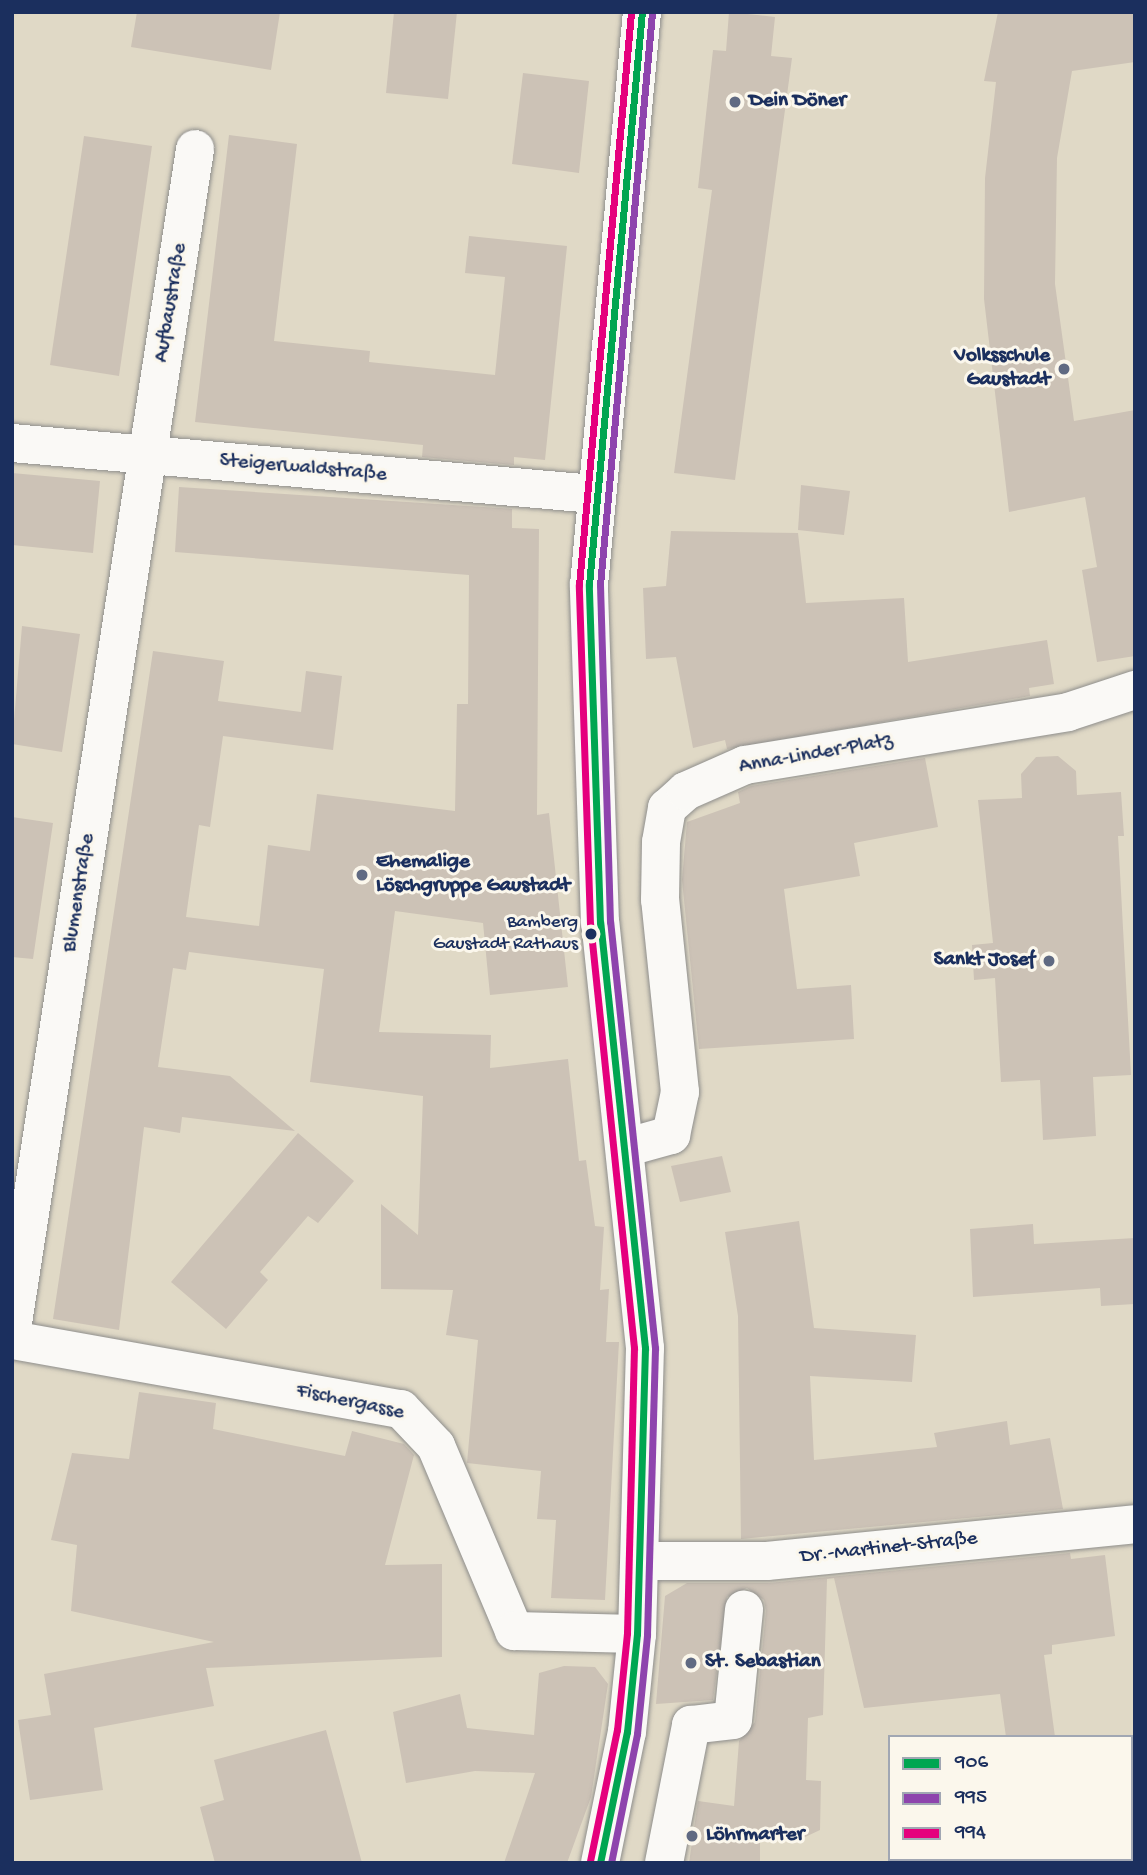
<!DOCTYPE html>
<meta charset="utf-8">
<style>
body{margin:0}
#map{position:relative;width:1147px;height:1875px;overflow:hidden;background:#e0d9c6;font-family:"Gochi Hand",sans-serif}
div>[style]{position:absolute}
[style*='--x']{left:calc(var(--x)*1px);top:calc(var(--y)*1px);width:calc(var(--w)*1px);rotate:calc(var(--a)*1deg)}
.building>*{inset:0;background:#ccc2b6}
.roads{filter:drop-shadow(0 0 2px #8e8e8c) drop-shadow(0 0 2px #8e8e8c)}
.minor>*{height:38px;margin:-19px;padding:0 19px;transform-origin:19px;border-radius:19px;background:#faf9f6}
.bus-1>*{height:7px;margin:-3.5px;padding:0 3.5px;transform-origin:3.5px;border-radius:3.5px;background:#00a651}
.bus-2>*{height:7px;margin:-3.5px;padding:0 3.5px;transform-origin:3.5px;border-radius:3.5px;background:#8e44ad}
.bus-3>*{height:7px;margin:-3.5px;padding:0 3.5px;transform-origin:3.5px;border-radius:3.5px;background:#e5007d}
.dots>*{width:19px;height:19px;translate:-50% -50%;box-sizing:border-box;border:4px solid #fbf7ec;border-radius:50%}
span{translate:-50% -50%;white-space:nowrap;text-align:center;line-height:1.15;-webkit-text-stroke:6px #fbf7ec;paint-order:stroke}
.bus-label{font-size:19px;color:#1b2f5e}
.right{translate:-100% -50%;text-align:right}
.poi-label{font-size:21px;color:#1b2f5e;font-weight:700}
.left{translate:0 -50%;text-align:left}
.street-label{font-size:21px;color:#1b2f5e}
.frame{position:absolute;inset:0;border:14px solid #1b2f5e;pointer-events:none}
.legend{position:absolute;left:888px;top:1735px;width:245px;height:126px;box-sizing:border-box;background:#fbf7ec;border:2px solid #a1a7b3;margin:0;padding:9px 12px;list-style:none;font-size:21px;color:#1b2f5e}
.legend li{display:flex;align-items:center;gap:14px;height:35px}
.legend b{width:35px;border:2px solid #a1a7b3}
</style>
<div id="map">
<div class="building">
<i style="clip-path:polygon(137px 12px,280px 12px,271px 70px,131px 47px)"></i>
<i style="clip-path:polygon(394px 12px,457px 12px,448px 99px,386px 93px)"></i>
<i style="clip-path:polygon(729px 12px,775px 17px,771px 56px,792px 58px,735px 480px,674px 473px,712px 190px,698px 188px,713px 50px,726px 51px)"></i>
<i style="clip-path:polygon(998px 12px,1135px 12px,1135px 62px,1072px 71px,1057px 158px,1055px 284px,1074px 421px,1135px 410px,1135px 656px,1097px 662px,1082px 570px,1097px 567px,1085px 497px,1009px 512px,984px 299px,985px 178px,996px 82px,984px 81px)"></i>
<i style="clip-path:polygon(523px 73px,589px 81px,579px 173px,512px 164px)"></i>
<i style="clip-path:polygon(229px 135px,297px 144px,274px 341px,370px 351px,369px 362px,495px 375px,505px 277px,465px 273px,469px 236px,567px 246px,545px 460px,514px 457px,514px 465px,422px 457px,423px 445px,195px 422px)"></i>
<i style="clip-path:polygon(84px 136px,152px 146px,119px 376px,50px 365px)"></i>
<i style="clip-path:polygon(12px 473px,100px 481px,93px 553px,12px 545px)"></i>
<i style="clip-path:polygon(801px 485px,850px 491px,844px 535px,798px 530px)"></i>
<i style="clip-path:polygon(179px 487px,512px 509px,512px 528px,539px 529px,537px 815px,549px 813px,568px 987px,490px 995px,483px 923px,395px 911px,379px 1032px,491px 1035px,490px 1068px,568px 1059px,579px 1161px,586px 1160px,595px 1226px,604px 1227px,600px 1290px,609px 1289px,606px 1342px,619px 1342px,605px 1600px,551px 1598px,556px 1520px,537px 1519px,541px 1471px,467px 1463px,478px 1340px,446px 1335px,453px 1290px,381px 1289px,381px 1204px,418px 1235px,423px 1096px,310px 1082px,324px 969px,189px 952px,186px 970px,173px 968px,158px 1067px,230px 1076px,295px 1131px,182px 1117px,180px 1133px,144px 1127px,119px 1330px,53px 1319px,153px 651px,224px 661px,218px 701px,301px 712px,306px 671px,342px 676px,333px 750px,223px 736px,210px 827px,199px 825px,186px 917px,259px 926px,268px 845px,310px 851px,317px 794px,455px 811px,457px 704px,468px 704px,469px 575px,175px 552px)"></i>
<i style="clip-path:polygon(671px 531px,798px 533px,806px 603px,904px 598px,908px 662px,1047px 640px,1054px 684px,1029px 688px,1030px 696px,727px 749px,725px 740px,693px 748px,676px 657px,646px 659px,643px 588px,666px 586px)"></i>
<i style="clip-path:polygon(22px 626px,80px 634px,62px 752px,12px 744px)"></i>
<i style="clip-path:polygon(1058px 756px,1076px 771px,1077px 795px,1121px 792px,1124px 836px,1118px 836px,1131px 1075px,1093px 1077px,1096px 1136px,1043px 1140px,1040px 1080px,1001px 1082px,995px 978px,974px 980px,972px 945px,993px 943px,978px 800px,1022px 798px,1021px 774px,1036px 757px)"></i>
<i style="clip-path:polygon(925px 758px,938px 827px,854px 843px,860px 876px,784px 889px,797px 989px,851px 985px,854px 1039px,699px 1049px,682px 880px,687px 822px,740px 803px,738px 792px,751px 786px)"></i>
<i style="clip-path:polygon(12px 817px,53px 823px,33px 959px,12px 957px)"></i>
<i style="clip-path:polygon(298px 1133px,354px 1181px,318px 1223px,308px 1216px,260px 1272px,268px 1280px,226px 1329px,171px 1282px)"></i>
<i style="clip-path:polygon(722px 1156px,731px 1192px,680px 1202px,671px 1166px)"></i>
<i style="clip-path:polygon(799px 1221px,814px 1328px,916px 1335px,912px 1382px,810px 1376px,814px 1460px,937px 1447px,934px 1433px,1007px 1421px,1010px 1445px,1050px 1438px,1063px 1509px,741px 1539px,738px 1316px,725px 1232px)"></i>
<i style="clip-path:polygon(1033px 1224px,1034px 1244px,1135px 1238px,1135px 1304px,1101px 1306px,1100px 1288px,973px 1297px,970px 1229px)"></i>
<i style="clip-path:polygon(139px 1392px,216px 1403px,213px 1429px,345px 1456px,352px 1431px,404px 1444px,414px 1455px,385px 1565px,442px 1564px,442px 1657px,206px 1668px,214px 1706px,94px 1728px,103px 1790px,30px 1800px,18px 1720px,51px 1715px,44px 1674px,214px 1642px,71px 1611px,77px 1545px,51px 1540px,72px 1453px,129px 1459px)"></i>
<i style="clip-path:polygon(1070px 1553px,1071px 1559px,1105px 1555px,1115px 1636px,1052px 1645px,1052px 1654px,1044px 1655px,1055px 1737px,1006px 1737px,1000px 1694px,864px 1708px,834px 1578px,827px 1579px,823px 1715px,808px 1718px,806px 1780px,821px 1781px,820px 1830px,803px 1838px,760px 1836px,760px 1863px,689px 1863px,698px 1801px,734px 1806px,739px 1741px,755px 1722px,766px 1611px,764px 1600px,747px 1588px,727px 1597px,713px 1700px,656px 1704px,665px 1596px,687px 1583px,769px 1583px)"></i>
<i style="clip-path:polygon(564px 1666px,595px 1667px,608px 1684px,591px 1797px,567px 1863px,504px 1863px,535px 1773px,475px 1771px,406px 1783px,393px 1712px,460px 1694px,467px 1728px,534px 1735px,539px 1673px)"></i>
<i style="clip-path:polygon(326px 1730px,362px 1863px,215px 1863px,200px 1807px,224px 1800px,214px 1760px)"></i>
</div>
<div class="roads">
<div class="minor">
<i style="--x:12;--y:443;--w:584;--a:5.01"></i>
<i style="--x:628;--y:1147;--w:45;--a:-15.6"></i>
<i style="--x:671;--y:1135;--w:44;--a:-78.2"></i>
<i style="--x:680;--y:1092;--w:193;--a:-95.9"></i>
<i style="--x:660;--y:900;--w:58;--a:-89"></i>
<i style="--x:661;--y:842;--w:35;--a:-80"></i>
<i style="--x:667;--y:808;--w:25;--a:-42"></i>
<i style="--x:686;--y:791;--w:64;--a:-23.8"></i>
<i style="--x:745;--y:765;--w:327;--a:-9.3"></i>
<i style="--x:1068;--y:712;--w:71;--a:-18.2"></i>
<i style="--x:12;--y:1329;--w:1194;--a:-81.18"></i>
<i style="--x:12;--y:1340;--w:395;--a:10.1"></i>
<i style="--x:401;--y:1409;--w:51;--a:46.6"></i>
<i style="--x:436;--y:1446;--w:201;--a:67.1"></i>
<i style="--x:514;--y:1631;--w:123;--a:1.4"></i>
<i style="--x:643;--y:1561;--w:124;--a:0"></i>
<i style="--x:767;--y:1561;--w:370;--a:-5.7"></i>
<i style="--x:600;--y:1863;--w:134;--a:-78.4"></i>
<i style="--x:627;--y:1732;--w:99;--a:-84.2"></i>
<i style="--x:637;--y:1634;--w:286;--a:-88.4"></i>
<i style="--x:645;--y:1348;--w:427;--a:-96"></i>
<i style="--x:600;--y:923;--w:338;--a:-91.9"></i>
<i style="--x:589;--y:585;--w:575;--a:-84.72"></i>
<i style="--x:664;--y:1863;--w:141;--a:-78.9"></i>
<i style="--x:691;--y:1725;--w:42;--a:-6.8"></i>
<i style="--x:733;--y:1720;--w:111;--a:-84.3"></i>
</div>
</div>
<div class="bus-1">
<i style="--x:600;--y:1863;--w:134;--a:-78.4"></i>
<i style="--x:627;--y:1732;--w:99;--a:-84.2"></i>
<i style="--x:637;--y:1634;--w:286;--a:-88.4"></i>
<i style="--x:645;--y:1348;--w:427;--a:-96"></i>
<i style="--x:600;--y:923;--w:338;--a:-91.9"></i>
<i style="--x:589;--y:585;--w:575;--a:-84.72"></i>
</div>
<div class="bus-2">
<i style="--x:611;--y:1863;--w:132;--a:-78.6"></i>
<i style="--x:637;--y:1734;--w:100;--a:-84.2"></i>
<i style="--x:647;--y:1635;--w:287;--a:-88.4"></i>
<i style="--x:655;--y:1348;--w:428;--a:-96"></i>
<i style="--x:610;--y:922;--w:337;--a:-91.7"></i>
<i style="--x:600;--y:585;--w:574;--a:-84.81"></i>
</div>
<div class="bus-3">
<i style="--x:590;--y:1861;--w:134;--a:-78.4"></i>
<i style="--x:617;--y:1730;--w:98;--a:-84.1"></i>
<i style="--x:627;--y:1633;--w:285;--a:-88.6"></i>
<i style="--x:634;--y:1348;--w:426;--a:-95.9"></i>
<i style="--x:590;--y:924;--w:339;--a:-91.9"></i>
<i style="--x:579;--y:585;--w:575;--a:-84.81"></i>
</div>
<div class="dots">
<i style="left:735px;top:102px;background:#606a82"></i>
<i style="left:1064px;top:369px;background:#606a82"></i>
<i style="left:362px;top:875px;background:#606a82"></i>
<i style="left:591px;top:934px;background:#1b2f5e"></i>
<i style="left:1049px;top:961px;background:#606a82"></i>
<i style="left:691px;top:1663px;background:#606a82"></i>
<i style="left:692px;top:1836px;background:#606a82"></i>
</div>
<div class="bus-label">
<span class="right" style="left:578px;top:934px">Bamberg<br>Gaustadt Rathaus</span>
</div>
<div class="poi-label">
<span class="left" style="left:749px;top:102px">Dein Döner</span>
<span class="right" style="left:1050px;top:369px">Volksschule<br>Gaustadt</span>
<span class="left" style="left:376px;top:875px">Ehemalige<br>Löschgruppe Gaustadt</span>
<span class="right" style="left:1035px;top:961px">Sankt Josef</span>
<span class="left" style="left:705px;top:1663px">St. Sebastian</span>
<span class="left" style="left:706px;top:1836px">Löhrmarter</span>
</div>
<div class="street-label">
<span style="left:172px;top:303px;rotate:-81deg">Aufbaustraße</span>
<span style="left:303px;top:469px;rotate:5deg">Steigerwaldstraße</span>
<span style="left:816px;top:755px;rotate:-10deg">Anna-Linder-Platz</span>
<span style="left:80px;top:893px;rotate:-81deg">Blumenstraße</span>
<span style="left:350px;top:1403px;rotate:12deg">Fischergasse</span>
<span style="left:889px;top:1549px;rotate:-6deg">Dr.-Martinet-Straße</span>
</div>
<div class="frame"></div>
<ul class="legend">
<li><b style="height:9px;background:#00a651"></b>906</li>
<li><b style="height:9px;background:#8e44ad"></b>995</li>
<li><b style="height:9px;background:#e5007d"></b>994</li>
</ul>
</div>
